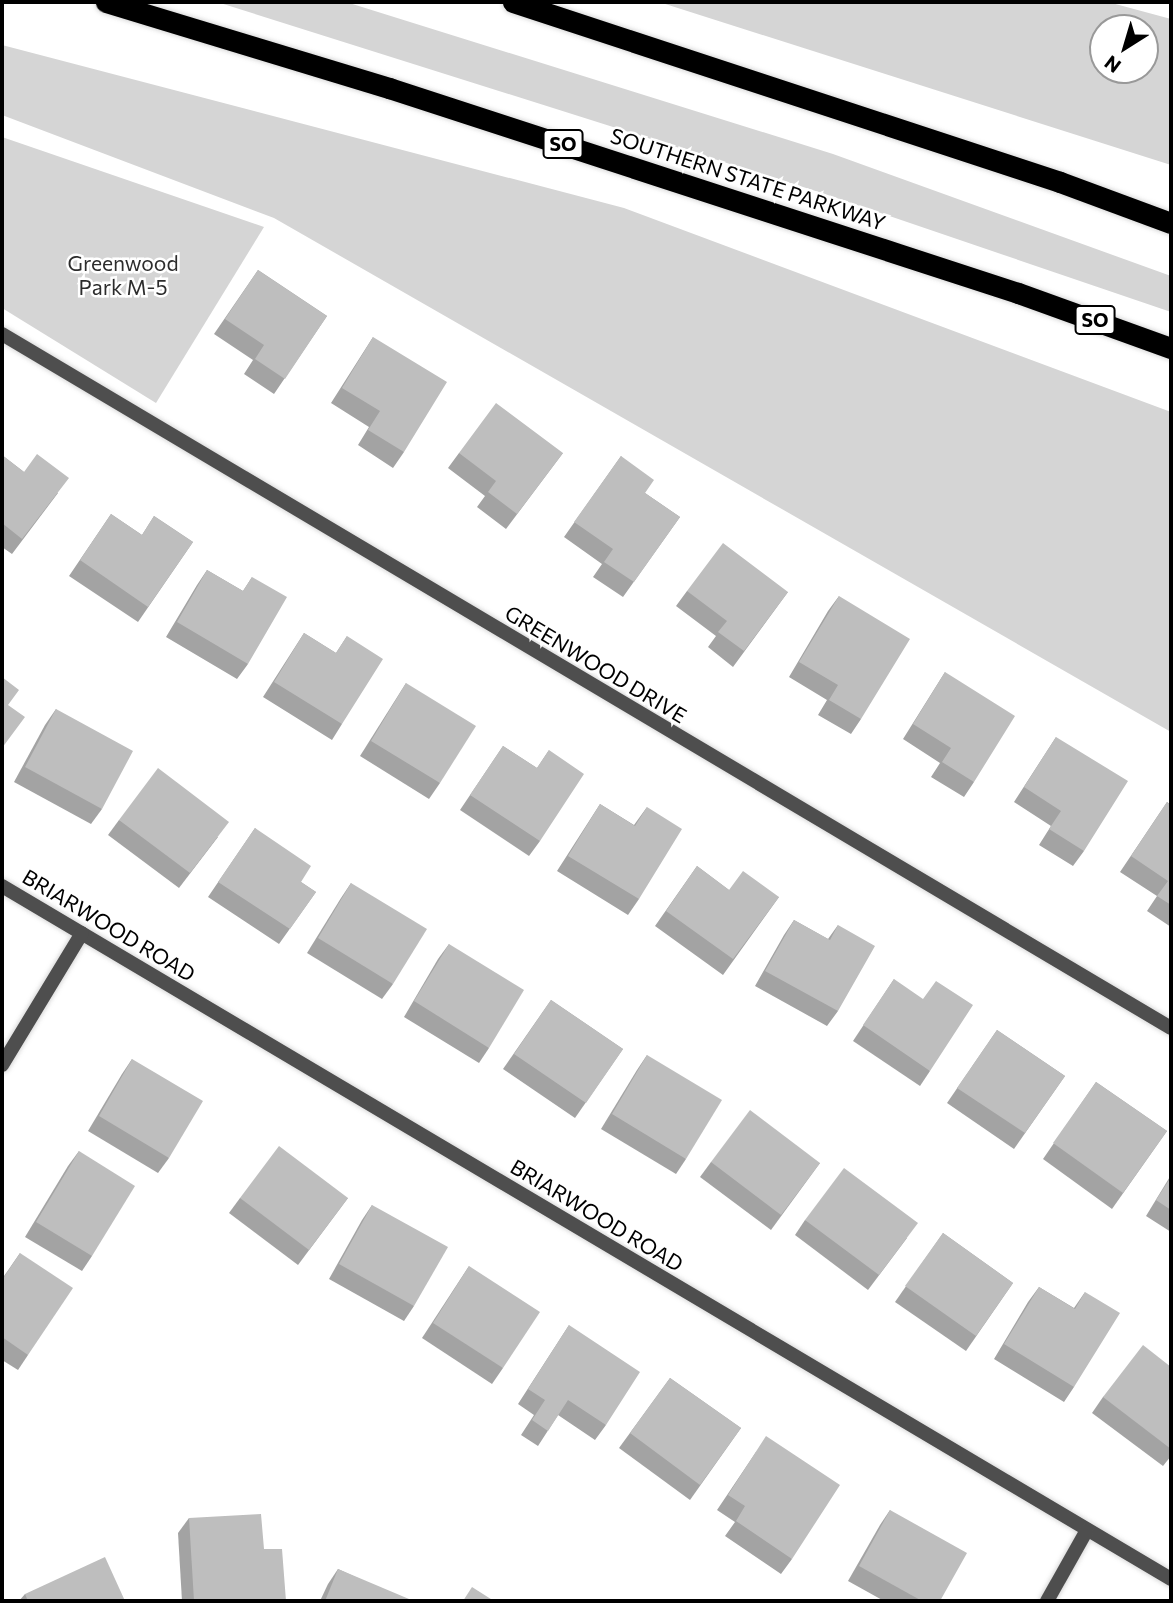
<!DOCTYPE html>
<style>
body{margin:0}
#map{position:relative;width:1173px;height:1603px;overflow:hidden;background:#fff;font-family:Commissioner,sans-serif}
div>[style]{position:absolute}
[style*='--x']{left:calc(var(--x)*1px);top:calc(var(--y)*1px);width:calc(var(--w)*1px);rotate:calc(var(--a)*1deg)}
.green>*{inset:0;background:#d5d5d5}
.roads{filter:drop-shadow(0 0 2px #dbdbdb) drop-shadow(0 0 2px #dbdbdb)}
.street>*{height:14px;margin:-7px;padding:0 7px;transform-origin:7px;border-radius:7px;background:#4e4e4e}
.highway>*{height:21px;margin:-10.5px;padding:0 10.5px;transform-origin:10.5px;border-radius:10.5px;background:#000}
.wall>*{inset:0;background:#a3a3a3}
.building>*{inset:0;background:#bebebe}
span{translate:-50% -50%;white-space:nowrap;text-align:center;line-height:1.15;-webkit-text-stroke:5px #fff;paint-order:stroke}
.shield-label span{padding:2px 5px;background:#fff;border:2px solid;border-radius:5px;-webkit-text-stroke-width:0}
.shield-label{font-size:19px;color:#000;font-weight:700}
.street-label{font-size:21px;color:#000}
.park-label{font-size:21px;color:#2c2c2c}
.frame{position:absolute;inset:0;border:4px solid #000;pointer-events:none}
.north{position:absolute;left:1089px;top:14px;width:70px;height:70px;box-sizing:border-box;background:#fff;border:2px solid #999;border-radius:50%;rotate:217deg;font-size:19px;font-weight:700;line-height:28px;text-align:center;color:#000}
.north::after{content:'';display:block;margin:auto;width:24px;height:32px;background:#000;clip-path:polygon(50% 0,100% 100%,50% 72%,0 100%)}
</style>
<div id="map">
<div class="green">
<i style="clip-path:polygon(217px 2px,346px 2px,833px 154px,1171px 276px,1171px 312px,822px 193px)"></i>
<i style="clip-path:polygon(evenodd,659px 2px,1108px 2px,1171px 19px,1171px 165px,659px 2px,1103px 28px,1145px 28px,1145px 70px,1103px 70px,1103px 28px)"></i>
<i style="clip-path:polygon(2px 45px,624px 208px,1171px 412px,1171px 732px,274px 218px,2px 115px)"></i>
<i style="clip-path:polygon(2px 137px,264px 227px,156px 403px,2px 308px)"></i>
</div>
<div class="roads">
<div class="street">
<i style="--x:2;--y:334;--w:1359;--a:30.7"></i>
<i style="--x:2;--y:886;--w:1359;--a:30.66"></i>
<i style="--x:2;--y:1065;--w:154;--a:-58.8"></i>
<i style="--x:1047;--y:1601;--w:81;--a:-60.6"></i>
</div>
<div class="highway">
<i style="--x:106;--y:2;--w:296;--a:16.9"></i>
<i style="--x:389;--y:88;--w:662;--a:18.05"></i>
<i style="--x:1018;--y:293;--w:163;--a:19.8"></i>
<i style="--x:513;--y:2;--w:576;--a:18.21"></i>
<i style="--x:1060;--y:182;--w:118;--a:20.3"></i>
</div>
</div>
<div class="wall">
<i style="clip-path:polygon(258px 270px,327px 316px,274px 394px,244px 374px,253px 360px,214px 334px)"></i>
<i style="clip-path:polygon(373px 337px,404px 452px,393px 468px,358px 445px,369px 427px,331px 403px)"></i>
<i style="clip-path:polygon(459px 453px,563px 453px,506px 529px,477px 507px,485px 496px,448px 468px)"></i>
<i style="clip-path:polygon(2px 455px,24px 472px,58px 493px,12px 554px,2px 547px)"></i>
<i style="clip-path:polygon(621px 456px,645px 493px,680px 517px,623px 597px,593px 577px,602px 564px,564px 537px)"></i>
<i style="clip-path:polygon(111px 514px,142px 535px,154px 516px,193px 542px,138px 622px,69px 576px)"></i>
<i style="clip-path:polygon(207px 570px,243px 591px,252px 577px,248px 664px,237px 679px,166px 637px,197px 585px)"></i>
<i style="clip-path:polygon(687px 591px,788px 592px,733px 667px,708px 647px,716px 636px,676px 606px)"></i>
<i style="clip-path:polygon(839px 596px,861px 719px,851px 734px,818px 715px,827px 700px,789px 677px,828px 611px)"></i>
<i style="clip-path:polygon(304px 633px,336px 653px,347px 636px,342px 724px,332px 740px,263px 697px)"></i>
<i style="clip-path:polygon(945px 672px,974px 782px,964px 797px,931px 777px,940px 763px,903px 739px)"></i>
<i style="clip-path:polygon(406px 683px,440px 783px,429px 799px,360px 756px)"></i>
<i style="clip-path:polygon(56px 709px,102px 809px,91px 824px,14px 782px,45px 725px)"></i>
<i style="clip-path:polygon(1056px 737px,1084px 851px,1073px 866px,1039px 845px,1051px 826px,1014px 802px)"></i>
<i style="clip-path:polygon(503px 746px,537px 768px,549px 750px,540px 841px,529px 856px,460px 810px)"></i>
<i style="clip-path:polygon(1167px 802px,1171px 805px,1171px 927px,1147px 911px,1157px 896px,1120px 872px)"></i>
<i style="clip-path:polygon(600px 804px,634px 825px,647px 807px,639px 899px,628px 915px,557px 871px)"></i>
<i style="clip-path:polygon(119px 820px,218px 837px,179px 888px,108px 835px)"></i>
<i style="clip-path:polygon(255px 828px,301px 882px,316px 892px,279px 944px,208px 897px)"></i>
<i style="clip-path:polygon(697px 866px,729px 890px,779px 897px,723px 975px,655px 926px)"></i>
<i style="clip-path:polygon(351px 883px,393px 984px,382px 999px,307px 953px,341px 898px)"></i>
<i style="clip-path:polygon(794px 920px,828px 939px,838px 925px,838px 1011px,827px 1026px,755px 986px,784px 935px)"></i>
<i style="clip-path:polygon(449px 944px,489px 1048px,479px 1063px,404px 1017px,438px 959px)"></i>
<i style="clip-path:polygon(894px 979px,930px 1071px,920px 1086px,853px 1041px)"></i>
<i style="clip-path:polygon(551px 1000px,623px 1049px,575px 1118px,503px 1069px)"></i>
<i style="clip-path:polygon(997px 1030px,1065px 1076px,1014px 1149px,947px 1103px)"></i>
<i style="clip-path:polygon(647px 1055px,686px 1159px,676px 1174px,601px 1129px,637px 1070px)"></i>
<i style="clip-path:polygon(132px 1059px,169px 1158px,158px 1173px,88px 1131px,122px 1074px)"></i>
<i style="clip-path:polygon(1096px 1082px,1167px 1131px,1112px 1209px,1043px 1159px)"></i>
<i style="clip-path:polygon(79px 1151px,92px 1256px,82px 1271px,25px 1237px,68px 1166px)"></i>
<i style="clip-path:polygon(711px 1162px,820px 1163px,771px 1230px,700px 1177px)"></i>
<i style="clip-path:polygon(1171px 1175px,1171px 1232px,1146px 1216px)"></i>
<i style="clip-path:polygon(240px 1198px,348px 1198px,298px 1265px,229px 1213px)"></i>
<i style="clip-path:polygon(372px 1205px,414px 1306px,404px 1321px,329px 1279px,362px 1220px)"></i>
<i style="clip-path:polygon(805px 1220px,907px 1238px,868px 1290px,795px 1235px)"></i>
<i style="clip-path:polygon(943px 1233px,1013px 1283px,966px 1351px,895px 1302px)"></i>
<i style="clip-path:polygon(20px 1253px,28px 1355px,18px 1370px,2px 1360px,2px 1279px)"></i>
<i style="clip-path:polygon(469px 1266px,503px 1368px,492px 1384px,422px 1338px)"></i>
<i style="clip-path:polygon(1039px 1287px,1074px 1308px,1085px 1292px,1074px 1387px,1064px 1402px,994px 1359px,1028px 1302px)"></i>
<i style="clip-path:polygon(569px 1325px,606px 1425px,595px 1440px,558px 1415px,538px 1446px,521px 1435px,534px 1415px,518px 1404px)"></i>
<i style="clip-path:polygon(1171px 1367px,1171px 1456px,1163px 1466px,1092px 1413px,1103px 1397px)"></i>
<i style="clip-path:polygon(670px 1378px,741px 1428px,690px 1500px,619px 1448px)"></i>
<i style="clip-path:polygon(756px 1452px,792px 1559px,781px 1574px,725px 1536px,735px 1522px,717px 1510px)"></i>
<i style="clip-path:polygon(890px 1510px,940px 1601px,884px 1601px,848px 1581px,880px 1525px)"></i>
<i style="clip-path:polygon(189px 1518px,264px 1549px,286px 1601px,182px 1601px,178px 1533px)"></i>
<i style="clip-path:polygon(338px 1569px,408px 1601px,320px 1601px,328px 1584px)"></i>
<i style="clip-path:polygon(25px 1594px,125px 1601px,19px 1601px)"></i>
</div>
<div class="building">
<i style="clip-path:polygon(258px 270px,327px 316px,285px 379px,255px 359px,264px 345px,225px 319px)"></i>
<i style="clip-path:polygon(373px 337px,447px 382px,404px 452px,368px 430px,380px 411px,342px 388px)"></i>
<i style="clip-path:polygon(496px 403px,563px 453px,517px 514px,488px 492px,496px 481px,459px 453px)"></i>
<i style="clip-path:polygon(37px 454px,69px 478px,22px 539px,2px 523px,2px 455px,24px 472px)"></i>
<i style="clip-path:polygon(621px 456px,654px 480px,645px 493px,680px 517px,634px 582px,604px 562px,613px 549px,574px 522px)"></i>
<i style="clip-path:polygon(111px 514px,142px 535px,154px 516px,193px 542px,148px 607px,80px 560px)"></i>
<i style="clip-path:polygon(723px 543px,788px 592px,744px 651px,718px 632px,727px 621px,687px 591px)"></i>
<i style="clip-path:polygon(207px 570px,243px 591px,252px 577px,287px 597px,248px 664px,177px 622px)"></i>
<i style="clip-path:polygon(839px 596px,910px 639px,861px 719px,829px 700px,838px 685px,799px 662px)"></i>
<i style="clip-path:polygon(304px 633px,336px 653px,347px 636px,383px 659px,342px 724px,274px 682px)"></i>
<i style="clip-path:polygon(945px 672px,1015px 716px,974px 782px,942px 762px,951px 748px,913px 724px)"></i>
<i style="clip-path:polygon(2px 677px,19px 690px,8px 705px,25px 717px,2px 748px)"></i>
<i style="clip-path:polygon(406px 683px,476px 726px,440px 783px,371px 741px)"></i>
<i style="clip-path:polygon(56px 709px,133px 751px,102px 809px,25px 767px)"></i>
<i style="clip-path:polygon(1056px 737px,1128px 781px,1084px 851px,1049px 829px,1061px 811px,1024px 787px)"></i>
<i style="clip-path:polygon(503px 746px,537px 768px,549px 750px,584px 774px,540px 841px,470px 795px)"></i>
<i style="clip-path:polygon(158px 768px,229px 822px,190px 873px,119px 820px)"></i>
<i style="clip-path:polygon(1167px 802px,1171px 805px,1171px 905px,1157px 896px,1168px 881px,1131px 856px)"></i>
<i style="clip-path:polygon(600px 804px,635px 826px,647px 807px,682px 829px,639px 899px,568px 856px)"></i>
<i style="clip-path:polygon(255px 828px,311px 866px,301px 882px,316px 892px,290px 929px,218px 882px)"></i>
<i style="clip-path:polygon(697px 866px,729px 890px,743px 871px,779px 897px,733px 959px,666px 911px)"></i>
<i style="clip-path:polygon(351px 883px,427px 929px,393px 984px,318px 938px)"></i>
<i style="clip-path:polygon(794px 920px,830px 940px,838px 925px,875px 946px,838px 1011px,765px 971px)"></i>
<i style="clip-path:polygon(449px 944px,524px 990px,489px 1048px,414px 1001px)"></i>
<i style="clip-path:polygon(894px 979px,923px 999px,936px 981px,973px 1005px,930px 1071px,863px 1025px)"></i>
<i style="clip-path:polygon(551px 1000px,623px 1049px,586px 1103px,514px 1054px)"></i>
<i style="clip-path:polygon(997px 1030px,1065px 1076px,1025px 1133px,957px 1088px)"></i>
<i style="clip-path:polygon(647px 1055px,722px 1100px,686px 1159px,612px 1114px)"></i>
<i style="clip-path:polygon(132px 1059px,203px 1101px,169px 1158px,99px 1116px)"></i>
<i style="clip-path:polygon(1096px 1082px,1167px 1131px,1123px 1193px,1053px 1143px)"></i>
<i style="clip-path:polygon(750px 1110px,820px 1163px,781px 1215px,711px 1162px)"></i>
<i style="clip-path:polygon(279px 1146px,348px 1198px,309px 1250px,240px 1198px)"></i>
<i style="clip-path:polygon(79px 1151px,135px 1186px,92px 1256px,36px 1222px)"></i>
<i style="clip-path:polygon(844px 1168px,918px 1223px,879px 1275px,805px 1220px)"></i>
<i style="clip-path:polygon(1171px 1177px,1171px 1210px,1156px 1200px)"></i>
<i style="clip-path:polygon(372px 1205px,448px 1247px,414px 1306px,339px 1264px)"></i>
<i style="clip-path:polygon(943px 1233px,1013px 1283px,976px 1336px,905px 1286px)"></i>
<i style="clip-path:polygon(20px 1253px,73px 1288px,28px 1355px,2px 1337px,2px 1280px)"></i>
<i style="clip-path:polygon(469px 1266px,540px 1312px,503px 1368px,433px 1323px)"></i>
<i style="clip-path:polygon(1039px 1287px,1075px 1309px,1085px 1292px,1120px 1313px,1074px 1387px,1004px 1344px)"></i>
<i style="clip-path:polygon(569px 1325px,640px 1372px,606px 1425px,568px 1400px,548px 1431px,532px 1420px,545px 1400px,528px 1389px)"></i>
<i style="clip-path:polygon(1143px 1345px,1171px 1367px,1171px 1449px,1103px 1397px)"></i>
<i style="clip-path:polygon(670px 1378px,741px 1428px,700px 1485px,630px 1433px)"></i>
<i style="clip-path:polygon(766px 1436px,840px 1485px,792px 1559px,736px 1521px,745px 1506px,728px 1495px)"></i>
<i style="clip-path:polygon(890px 1510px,967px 1553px,940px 1601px,922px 1601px,859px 1566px)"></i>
<i style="clip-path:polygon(261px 1514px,264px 1549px,282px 1549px,286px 1601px,194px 1601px,189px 1518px)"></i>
<i style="clip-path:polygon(105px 1557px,125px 1601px,28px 1601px,25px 1594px)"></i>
<i style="clip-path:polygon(338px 1569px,409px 1599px,408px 1601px,325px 1601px)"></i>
<i style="clip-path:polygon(472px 1587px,494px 1601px,463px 1601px)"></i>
</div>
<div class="shield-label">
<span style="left:563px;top:144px">SO</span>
<span style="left:1095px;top:320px">SO</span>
</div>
<div class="street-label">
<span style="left:748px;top:179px;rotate:18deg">SOUTHERN STATE PARKWAY</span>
<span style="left:596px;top:664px;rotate:31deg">GREENWOOD DRIVE</span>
<span style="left:109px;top:925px;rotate:31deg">BRIARWOOD ROAD</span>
<span style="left:597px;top:1215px;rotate:31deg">BRIARWOOD ROAD</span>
</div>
<div class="park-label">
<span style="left:123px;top:275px">Greenwood<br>Park M-5</span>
</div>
<div class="frame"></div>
<div class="north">N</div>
</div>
